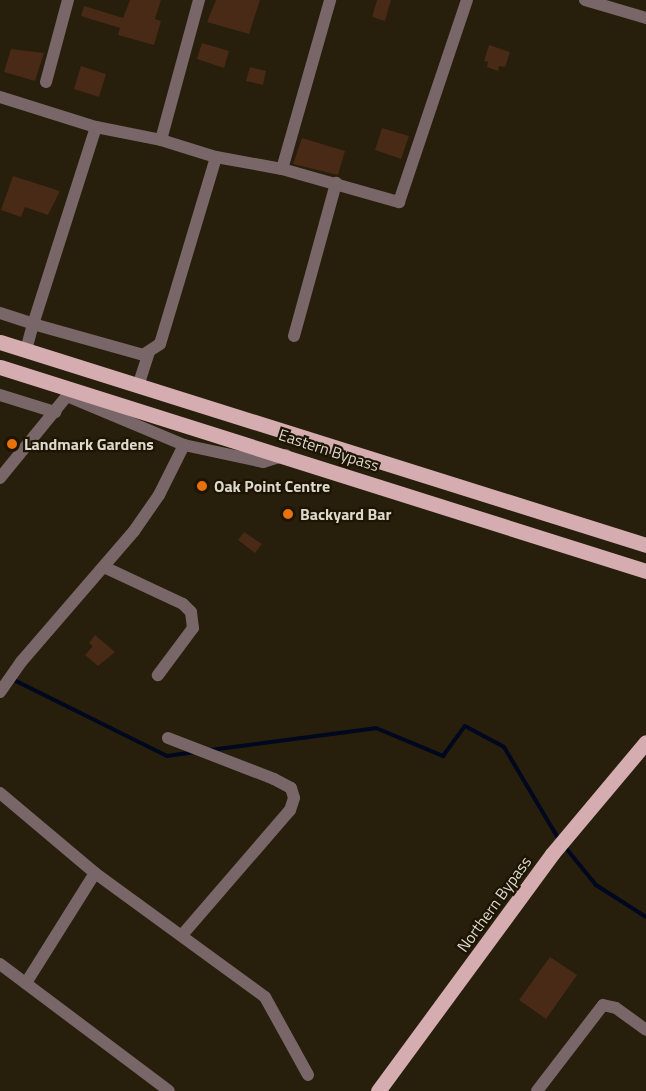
<!DOCTYPE html>
<style>
body{margin:0}
#map{position:relative;width:646px;height:1091px;overflow:hidden;background:#271e0b;font-family:"Titillium Web",sans-serif}
div>[style]{position:absolute}
[style*='--x']{left:calc(var(--x)*1px);top:calc(var(--y)*1px);width:calc(var(--w)*1px);rotate:calc(var(--a)*1deg)}
.stream>*{height:4px;margin:-2px;padding:0 2px;transform-origin:2px;border-radius:2px;background:#00081f}
.building>*{inset:0;background:#482a16}
.minor>*{height:12px;margin:-6px;padding:0 6px;transform-origin:6px;border-radius:6px;background:#796668}
.major>*{height:15px;margin:-7.5px;padding:0 7.5px;transform-origin:7.5px;border-radius:7.5px;background:#d5adb1}
.dots>*{width:16px;height:16px;translate:-50% -50%;box-sizing:border-box;border:3px solid #1d1503;border-radius:50%}
span{translate:-50% -50%;white-space:nowrap;text-align:center;line-height:1.15;-webkit-text-stroke:4.5px #1d1503;paint-order:stroke}
.poi-label{font-size:16px;color:#ded8cc;font-weight:700}
.left{translate:0 -50%;text-align:left}
.street-label{font-size:16px;color:#ded8cc}
</style>
<div id="map">
<div class="stream">
<i style="--x:12;--y:679;--w:173;--a:26.4"></i>
<i style="--x:167;--y:756;--w:27;--a:-8"></i>
<i style="--x:210;--y:750;--w:167;--a:-7.5"></i>
<i style="--x:376;--y:728;--w:73;--a:22.7"></i>
<i style="--x:443;--y:756;--w:37;--a:-54"></i>
<i style="--x:465;--y:726;--w:44;--a:28.3"></i>
<i style="--x:504;--y:747;--w:106;--a:59.3"></i>
<i style="--x:565;--y:847;--w:49;--a:50.8"></i>
<i style="--x:596;--y:885;--w:59;--a:32.6"></i>
</div>
<div class="building">
<i style="clip-path:polygon(130px 0,161px 0,155px 19px,161px 21px,154px 45px,118px 35px,120px 28px,81px 16px,84px 6px,123px 18px)"></i>
<i style="clip-path:polygon(216px 0,260px 0,249px 34px,207px 22px)"></i>
<i style="clip-path:polygon(377px 0,391px 0,385px 21px,372px 17px)"></i>
<i style="clip-path:polygon(202px 43px,229px 51px,224px 68px,197px 59px)"></i>
<i style="clip-path:polygon(489px 45px,510px 52px,505px 67px,499px 66px,498px 71px,487px 67px,488px 62px,484px 61px)"></i>
<i style="clip-path:polygon(11px 49px,44px 53px,35px 81px,4px 72px)"></i>
<i style="clip-path:polygon(81px 66px,106px 74px,99px 97px,74px 89px)"></i>
<i style="clip-path:polygon(250px 67px,266px 71px,263px 85px,246px 81px)"></i>
<i style="clip-path:polygon(382px 128px,409px 136px,401px 159px,375px 150px)"></i>
<i style="clip-path:polygon(302px 138px,345px 151px,338px 175px,293px 164px)"></i>
<i style="clip-path:polygon(13px 176px,60px 191px,48px 215px,25px 207px,21px 217px,1px 210px)"></i>
<i style="clip-path:polygon(244px 532px,262px 544px,255px 553px,238px 540px)"></i>
<i style="clip-path:polygon(95px 635px,115px 652px,98px 666px,85px 655px,93px 646px,89px 643px)"></i>
<i style="clip-path:polygon(550px 957px,577px 975px,546px 1019px,519px 1000px)"></i>
</div>
<div class="minor">
<i style="--x:199;--y:0;--w:145;--a:105.2"></i>
<i style="--x:161;--y:140;--w:58;--a:17.2"></i>
<i style="--x:585;--y:0;--w:64;--a:16.4"></i>
<i style="--x:46;--y:82;--w:85;--a:-75"></i>
<i style="--x:0;--y:97;--w:101;--a:17.4"></i>
<i style="--x:96;--y:127;--w:66;--a:11.3"></i>
<i style="--x:96;--y:127;--w:207;--a:107.7"></i>
<i style="--x:33;--y:324;--w:114;--a:15.7"></i>
<i style="--x:143;--y:355;--w:20;--a:-33"></i>
<i style="--x:160;--y:344;--w:195;--a:-73.3"></i>
<i style="--x:216;--y:157;--w:67;--a:10.3"></i>
<i style="--x:282;--y:169;--w:122;--a:15.8"></i>
<i style="--x:399;--y:202;--w:213;--a:-71.4"></i>
<i style="--x:282;--y:169;--w:176;--a:-74.1"></i>
<i style="--x:0;--y:313;--w:35;--a:18"></i>
<i style="--x:33;--y:324;--w:27;--a:105"></i>
<i style="--x:294;--y:336;--w:159;--a:-74.6"></i>
<i style="--x:138;--y:386;--w:36;--a:-72"></i>
<i style="--x:0;--y:395;--w:58;--a:17.2"></i>
<i style="--x:184;--y:445;--w:81;--a:12.1"></i>
<i style="--x:263;--y:462;--w:24;--a:-17"></i>
<i style="--x:0;--y:478;--w:112;--a:-50.8"></i>
<i style="--x:104;--y:567;--w:87;--a:25.1"></i>
<i style="--x:183;--y:604;--w:11;--a:45"></i>
<i style="--x:191;--y:612;--w:16;--a:83"></i>
<i style="--x:193;--y:628;--w:59;--a:126.7"></i>
<i style="--x:0;--y:692;--w:37;--a:-55"></i>
<i style="--x:21;--y:662;--w:173;--a:-49.2"></i>
<i style="--x:134;--y:531;--w:44;--a:-55.2"></i>
<i style="--x:159;--y:495;--w:56;--a:-63.4"></i>
<i style="--x:184;--y:445;--w:127;--a:-157.3"></i>
<i style="--x:168;--y:738;--w:114;--a:21.1"></i>
<i style="--x:274;--y:779;--w:19;--a:28"></i>
<i style="--x:291;--y:788;--w:10;--a:73"></i>
<i style="--x:294;--y:798;--w:13;--a:108"></i>
<i style="--x:290;--y:810;--w:165;--a:130.8"></i>
<i style="--x:0;--y:793;--w:124;--a:40.1"></i>
<i style="--x:95;--y:873;--w:130;--a:122.1"></i>
<i style="--x:95;--y:873;--w:210;--a:36.1"></i>
<i style="--x:265;--y:997;--w:89;--a:61.1"></i>
<i style="--x:0;--y:964;--w:211;--a:36.9"></i>
<i style="--x:537;--y:1091;--w:108;--a:-52.5"></i>
<i style="--x:603;--y:1005;--w:13;--a:13"></i>
<i style="--x:616;--y:1008;--w:37;--a:36"></i>
</div>
<div class="major">
<i style="--x:0;--y:342;--w:677;--a:17.44"></i>
<i style="--x:0;--y:367;--w:677;--a:17.53"></i>
<i style="--x:378;--y:1091;--w:294;--a:-53.7"></i>
<i style="--x:552;--y:854;--w:146;--a:-50"></i>
</div>
<div class="dots">
<i style="left:12px;top:444px;background:#e8710a"></i>
<i style="left:202px;top:486px;background:#e8710a"></i>
<i style="left:288px;top:514px;background:#e8710a"></i>
</div>
<div class="poi-label">
<span class="left" style="left:24px;top:444px">Landmark Gardens</span>
<span class="left" style="left:214px;top:486px">Oak Point Centre</span>
<span class="left" style="left:300px;top:514px">Backyard Bar</span>
</div>
<div class="street-label">
<span style="left:329px;top:450px;rotate:18deg">Eastern Bypass</span>
<span style="left:494px;top:904px;rotate:-54deg">Northern Bypass</span>
</div>
</div>
